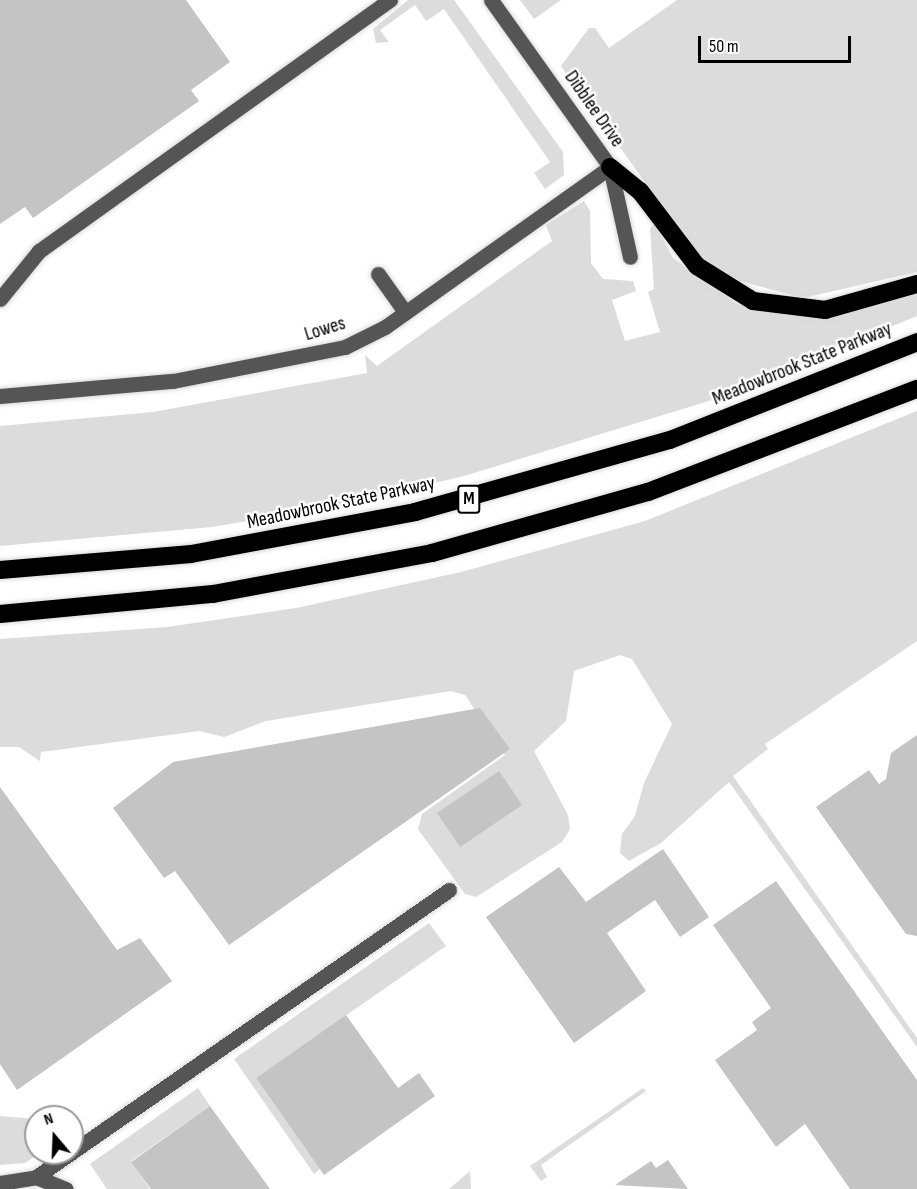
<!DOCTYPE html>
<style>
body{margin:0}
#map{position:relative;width:917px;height:1189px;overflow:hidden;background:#fff;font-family:"Sofia Sans Condensed",sans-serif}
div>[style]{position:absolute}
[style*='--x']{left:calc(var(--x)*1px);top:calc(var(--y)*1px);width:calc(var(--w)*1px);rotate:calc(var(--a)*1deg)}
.green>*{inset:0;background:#dcdcdc}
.building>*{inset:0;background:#c4c4c4}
.roads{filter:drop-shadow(0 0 2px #dbdbdb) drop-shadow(0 0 2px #dbdbdb)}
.minor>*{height:15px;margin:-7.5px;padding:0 7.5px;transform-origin:7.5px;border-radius:7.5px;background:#555}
.highway>*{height:18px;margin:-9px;padding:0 9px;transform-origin:9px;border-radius:9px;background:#000}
span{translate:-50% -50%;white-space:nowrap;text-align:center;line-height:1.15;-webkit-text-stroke:5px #fff;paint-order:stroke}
.shield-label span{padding:2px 4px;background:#fff;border:2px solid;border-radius:4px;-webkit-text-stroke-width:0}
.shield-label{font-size:18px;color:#000;font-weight:700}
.street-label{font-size:20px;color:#000}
.north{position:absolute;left:24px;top:1105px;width:60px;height:60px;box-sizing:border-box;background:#fff;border:2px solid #999;border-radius:50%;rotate:341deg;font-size:16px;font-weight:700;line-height:24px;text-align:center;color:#000}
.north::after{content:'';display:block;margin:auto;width:21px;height:27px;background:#000;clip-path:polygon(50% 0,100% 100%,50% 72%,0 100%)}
.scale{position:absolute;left:698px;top:36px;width:153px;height:27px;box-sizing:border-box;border:3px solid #000;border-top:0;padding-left:8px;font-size:18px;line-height:21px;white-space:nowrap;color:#000;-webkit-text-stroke:4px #fff;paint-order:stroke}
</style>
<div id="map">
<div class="green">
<i style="clip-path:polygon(408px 0,454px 0,563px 152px,564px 175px,545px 189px,534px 173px,550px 162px,444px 9px,426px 21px,415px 5px,380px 30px,389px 42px,376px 43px,373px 29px)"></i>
<i style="clip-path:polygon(520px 0,561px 0,534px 19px)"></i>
<i style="clip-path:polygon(677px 0,917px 0,917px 272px,803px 298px,729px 278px,697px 254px,561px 66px,589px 28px,595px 28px,609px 48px)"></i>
<i style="clip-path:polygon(584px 201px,590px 211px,591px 263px,603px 279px,633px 281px,636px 291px,612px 300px,625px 341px,660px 332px,648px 292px,654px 289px,650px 228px,655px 223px,673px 258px,737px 304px,810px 318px,845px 314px,917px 291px,917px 316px,712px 400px,464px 476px,336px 506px,212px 527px,0 546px,0 426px,153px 412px,367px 373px,365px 355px,377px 366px,552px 241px,546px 225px)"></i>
<i style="clip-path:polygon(917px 411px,917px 641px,765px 744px,768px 749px,733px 776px,917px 1038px,917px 1047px,729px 782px,661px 843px,629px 861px,620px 853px,622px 834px,635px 816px,644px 783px,672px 724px,632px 659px,620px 655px,574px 671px,566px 721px,534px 751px,568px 815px,570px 829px,562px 842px,476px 897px,465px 894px,418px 829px,422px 814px,505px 755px,465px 695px,451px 691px,266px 721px,224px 737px,199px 731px,41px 752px,40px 761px,19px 747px,0 747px,0 639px,167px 627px,296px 608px,461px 572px,645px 521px)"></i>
<i style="clip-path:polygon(429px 923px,446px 946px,256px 1078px,320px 1169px,314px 1174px,234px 1059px)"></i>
<i style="clip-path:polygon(198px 1088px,210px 1106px,131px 1161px,150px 1189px,107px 1189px,90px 1164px)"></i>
<i style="clip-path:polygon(643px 1088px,646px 1091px,541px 1165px,547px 1177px,541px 1181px,530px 1166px)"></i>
<i style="clip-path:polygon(0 1116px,36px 1119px,40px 1153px,25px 1163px,0 1165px)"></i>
<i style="clip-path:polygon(470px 1171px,471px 1189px,449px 1189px)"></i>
</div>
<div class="building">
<i style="clip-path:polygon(0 0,186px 0,230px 62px,191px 90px,199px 101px,33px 218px,25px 207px,0 224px)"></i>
<i style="clip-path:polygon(480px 708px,510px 749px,229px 945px,175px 871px,164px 878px,113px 808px,173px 762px)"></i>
<i style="clip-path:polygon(917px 735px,917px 936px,906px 934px,816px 807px,869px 770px,879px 784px,886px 779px,891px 753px)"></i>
<i style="clip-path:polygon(499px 771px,522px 805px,460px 847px,437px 813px)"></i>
<i style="clip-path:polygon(0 787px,117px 950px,140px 938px,172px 981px,17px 1090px,0 1064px)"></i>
<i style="clip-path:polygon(663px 849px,709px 917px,680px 937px,655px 900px,607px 933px,646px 991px,574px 1043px,486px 917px,559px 867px,586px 902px)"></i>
<i style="clip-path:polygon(776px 881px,917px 1080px,917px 1189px,850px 1189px,805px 1124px,776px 1147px,715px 1060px,757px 1030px,752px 1022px,771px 1008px,713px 925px)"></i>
<i style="clip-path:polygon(346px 1015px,398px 1088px,419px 1073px,435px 1096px,324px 1175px,256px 1078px)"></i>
<i style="clip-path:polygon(210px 1106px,270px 1189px,151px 1189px,131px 1162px)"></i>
<i style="clip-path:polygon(668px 1160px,688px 1189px,615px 1185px,651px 1161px,656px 1168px)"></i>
</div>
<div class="roads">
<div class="minor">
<i style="--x:491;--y:0;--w:205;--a:54.5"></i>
<i style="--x:610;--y:167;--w:92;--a:77.5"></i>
<i style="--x:378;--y:274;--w:47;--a:54.6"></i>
<i style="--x:0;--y:299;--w:62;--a:-50.9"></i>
<i style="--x:39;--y:251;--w:432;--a:-35.6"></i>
<i style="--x:0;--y:396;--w:174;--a:-5"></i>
<i style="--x:173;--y:381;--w:175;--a:-11.2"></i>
<i style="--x:345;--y:347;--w:45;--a:-26.6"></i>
<i style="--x:385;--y:327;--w:276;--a:-35.4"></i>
<i style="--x:36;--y:1177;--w:503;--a:-34.8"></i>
<i style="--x:0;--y:1183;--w:36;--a:-9"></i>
<i style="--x:36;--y:1177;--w:32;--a:22"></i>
</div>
<div class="highway">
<i style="--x:610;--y:167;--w:38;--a:39"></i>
<i style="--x:640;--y:191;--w:94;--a:52.8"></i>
<i style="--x:697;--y:266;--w:66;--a:32"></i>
<i style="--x:753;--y:301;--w:73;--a:7.1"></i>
<i style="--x:825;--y:310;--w:96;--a:-15.8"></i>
<i style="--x:0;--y:570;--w:192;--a:-4.8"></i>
<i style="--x:191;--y:554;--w:228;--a:-10.6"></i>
<i style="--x:415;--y:512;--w:265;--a:-15.8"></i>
<i style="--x:670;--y:440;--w:266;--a:-21.6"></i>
<i style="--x:0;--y:614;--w:214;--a:-5.4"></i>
<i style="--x:213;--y:594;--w:223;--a:-10.6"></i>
<i style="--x:432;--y:553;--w:224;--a:-15.8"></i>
<i style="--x:648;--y:492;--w:288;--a:-21"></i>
</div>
</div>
<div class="shield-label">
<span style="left:469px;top:499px">M</span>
</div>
<div class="street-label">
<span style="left:594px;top:109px;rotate:55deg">Dibblee Drive</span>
<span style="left:325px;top:329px;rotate:-17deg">Lowes</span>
<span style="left:802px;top:364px;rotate:-22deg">Meadowbrook State Parkway</span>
<span style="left:341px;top:503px;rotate:-12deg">Meadowbrook State Parkway</span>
</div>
<div class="north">N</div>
<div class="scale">50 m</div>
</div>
